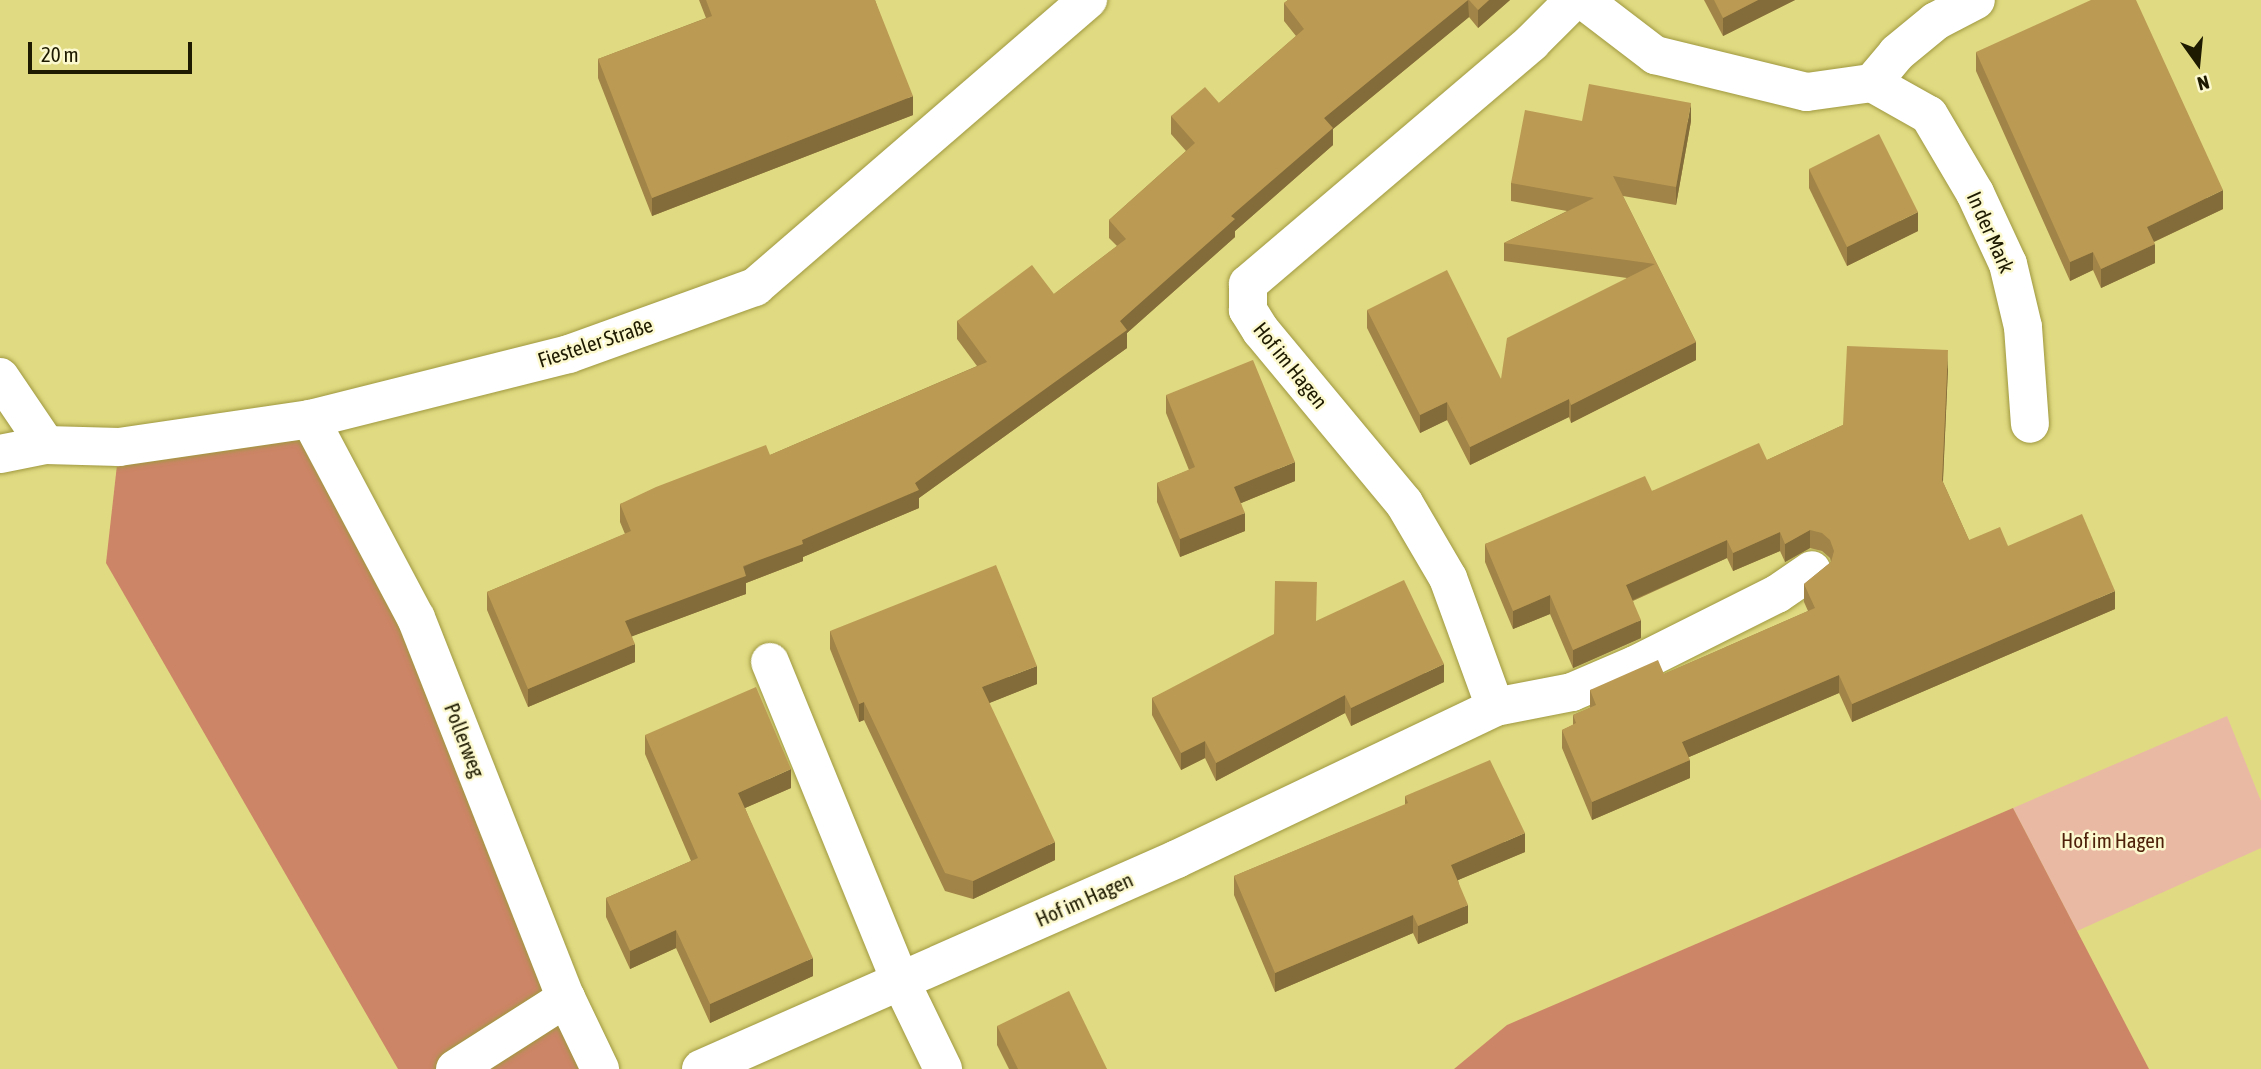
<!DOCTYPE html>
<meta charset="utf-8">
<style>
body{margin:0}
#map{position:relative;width:2261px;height:1069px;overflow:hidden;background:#e0da82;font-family:"Asap Condensed",sans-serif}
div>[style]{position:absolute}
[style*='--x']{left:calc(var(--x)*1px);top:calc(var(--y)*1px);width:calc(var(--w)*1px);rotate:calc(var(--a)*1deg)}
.green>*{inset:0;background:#e9b9a4}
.forest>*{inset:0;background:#cc8566}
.roads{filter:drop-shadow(0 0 2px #9f9840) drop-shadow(0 0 2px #9f9840)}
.minor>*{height:38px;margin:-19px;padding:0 19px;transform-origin:19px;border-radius:19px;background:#fff}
.wall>*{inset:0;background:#a18447}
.shaded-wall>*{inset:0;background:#836c3a}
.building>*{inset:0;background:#bb9a53}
span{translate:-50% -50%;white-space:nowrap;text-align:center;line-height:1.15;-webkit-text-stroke:5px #fcf9cf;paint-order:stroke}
.street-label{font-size:21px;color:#1d1a01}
.park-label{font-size:21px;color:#4f210a}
.north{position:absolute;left:2163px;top:28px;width:70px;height:70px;-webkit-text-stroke:5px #fcf9cf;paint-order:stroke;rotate:165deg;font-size:19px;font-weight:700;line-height:28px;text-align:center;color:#1d1a01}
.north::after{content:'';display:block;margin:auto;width:24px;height:32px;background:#1d1a01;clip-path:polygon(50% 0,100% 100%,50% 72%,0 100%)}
.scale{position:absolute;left:28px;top:42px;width:164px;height:32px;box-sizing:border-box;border:4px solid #1d1a01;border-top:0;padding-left:9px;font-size:21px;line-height:24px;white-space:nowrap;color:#1d1a01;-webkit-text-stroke:5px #fcf9cf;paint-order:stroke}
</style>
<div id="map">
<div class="green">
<i style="clip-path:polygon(2227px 716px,2261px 801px,2261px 848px,2077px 931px,2013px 808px)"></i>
</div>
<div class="forest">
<i style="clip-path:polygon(310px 419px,600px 1069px,398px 1069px,106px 563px,119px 447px)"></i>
<i style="clip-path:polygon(2013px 808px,2149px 1069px,1454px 1069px,1507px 1025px)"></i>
</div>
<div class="roads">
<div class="minor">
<i style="--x:1583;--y:0;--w:91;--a:37.4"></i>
<i style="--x:1655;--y:55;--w:156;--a:13.7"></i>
<i style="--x:1807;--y:92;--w:66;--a:-7.9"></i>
<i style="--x:1872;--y:83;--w:39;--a:-50"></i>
<i style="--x:1897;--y:53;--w:50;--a:-39.4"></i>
<i style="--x:1936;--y:21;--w:45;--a:-27.7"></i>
<i style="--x:1872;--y:83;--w:65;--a:29.3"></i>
<i style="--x:1929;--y:115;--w:91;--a:59.5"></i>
<i style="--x:1975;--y:193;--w:78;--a:65.1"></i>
<i style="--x:2008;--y:264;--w:65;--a:76.6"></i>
<i style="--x:2023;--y:327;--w:97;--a:85.9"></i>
<i style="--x:0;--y:377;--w:82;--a:55.9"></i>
<i style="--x:310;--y:419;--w:225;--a:62"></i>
<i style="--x:416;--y:618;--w:409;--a:68.5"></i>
<i style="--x:566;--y:998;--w:79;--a:64.4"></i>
<i style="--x:0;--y:454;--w:47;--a:-11.1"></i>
<i style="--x:46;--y:445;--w:73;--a:1.6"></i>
<i style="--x:119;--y:447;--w:193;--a:-8.3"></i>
<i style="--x:310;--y:419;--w:267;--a:-14.1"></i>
<i style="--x:569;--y:354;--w:198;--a:-19.8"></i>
<i style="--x:755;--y:287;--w:440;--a:-40.8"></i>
<i style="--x:770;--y:662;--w:344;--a:67.8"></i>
<i style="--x:900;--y:980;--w:99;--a:64.2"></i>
<i style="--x:1495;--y:707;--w:137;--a:-110"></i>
<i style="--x:1448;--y:578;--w:87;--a:-120.4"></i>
<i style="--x:1404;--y:503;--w:224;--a:-129.7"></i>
<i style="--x:1261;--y:331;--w:25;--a:-122"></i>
<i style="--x:1248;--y:310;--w:26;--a:-90"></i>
<i style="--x:1248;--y:284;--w:373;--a:-40.4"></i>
<i style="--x:1532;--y:42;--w:59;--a:-45"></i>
<i style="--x:455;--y:1069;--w:132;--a:-32.6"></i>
<i style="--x:701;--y:1069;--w:520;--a:-23.81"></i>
<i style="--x:1177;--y:859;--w:352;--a:-25.5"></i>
<i style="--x:1495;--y:707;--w:78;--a:-11"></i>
<i style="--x:1572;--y:692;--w:69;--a:-23.2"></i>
<i style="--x:1635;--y:665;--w:159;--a:-26.6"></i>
<i style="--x:1777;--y:594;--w:42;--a:-34.4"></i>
</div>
</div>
<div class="wall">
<i style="clip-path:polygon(699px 0,875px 0,913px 115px,652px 216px,598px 78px,598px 59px,706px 18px)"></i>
<i style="clip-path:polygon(1288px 0,1510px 0,1478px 28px,1469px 17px,1333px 129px,1333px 145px,1235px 231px,1235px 237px,1127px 333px,1127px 348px,919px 498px,919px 508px,803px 557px,803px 561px,746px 583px,746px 594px,632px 636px,635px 662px,528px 707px,487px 610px,487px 592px,625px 534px,620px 522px,620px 504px,770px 455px,977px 366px,957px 339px,957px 321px,1054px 294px,1117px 246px,1109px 238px,1109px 220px,1186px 151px,1171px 134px,1171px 116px,1219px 103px,1296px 36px,1284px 21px,1284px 3px)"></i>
<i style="clip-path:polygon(1704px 0,1795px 0,1723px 36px)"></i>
<i style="clip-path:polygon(1976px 52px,2223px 209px,2154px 242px,2155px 263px,2101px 288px,2093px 270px,2070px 281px,1976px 71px)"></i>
<i style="clip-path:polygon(1691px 121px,1676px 205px,1623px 196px,1696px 342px,1696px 360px,1571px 423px,1569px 417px,1470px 465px,1447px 420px,1420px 433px,1367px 328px,1367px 310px,1501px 379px,1627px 278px,1504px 261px,1504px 243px,1567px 211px,1511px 201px,1511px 183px)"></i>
<i style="clip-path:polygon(1809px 169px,1918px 231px,1847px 266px,1809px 188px)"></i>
<i style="clip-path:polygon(1948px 368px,1943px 482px,1969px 540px,2008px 546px,2115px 609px,1852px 722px,1839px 693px,1689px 757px,1690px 778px,1592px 820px,1562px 748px,1562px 730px,1573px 725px,1573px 715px,1590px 708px,1590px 690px,1664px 674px,1808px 611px,1804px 602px,1804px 584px,1831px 562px,1830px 558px,1822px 551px,1810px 548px,1785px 562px,1780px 551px,1733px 571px,1727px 558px,1633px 601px,1641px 638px,1573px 668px,1550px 614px,1513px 629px,1485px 562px,1485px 544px,1652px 491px,1767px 460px,1843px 425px)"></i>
<i style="clip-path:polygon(1166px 395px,1295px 481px,1241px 503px,1245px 531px,1180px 557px,1157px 502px,1157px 483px,1189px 470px,1166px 413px)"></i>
<i style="clip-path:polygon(1317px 621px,1444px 682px,1351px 726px,1345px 713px,1216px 781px,1205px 758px,1181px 770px,1152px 715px,1152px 698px)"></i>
<i style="clip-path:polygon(830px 631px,1037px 684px,989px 703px,1055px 860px,973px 899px,945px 891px,864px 720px,859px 722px,830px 649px)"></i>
<i style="clip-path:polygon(645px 735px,791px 788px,745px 808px,813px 976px,710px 1023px,676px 948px,630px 969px,606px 917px,606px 898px,691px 861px,645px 754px)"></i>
<i style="clip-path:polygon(1405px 796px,1525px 852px,1458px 880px,1468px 923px,1418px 944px,1413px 933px,1275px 992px,1234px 895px,1234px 876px,1405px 805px)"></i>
<i style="clip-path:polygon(997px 1026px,1107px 1069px,1009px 1069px,997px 1045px)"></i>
</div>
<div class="shaded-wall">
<i style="clip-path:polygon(1468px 0,1469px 17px,1333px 129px,1333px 145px,1235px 231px,1235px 237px,1127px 333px,1127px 348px,919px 498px,919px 508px,803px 557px,803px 561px,746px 583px,746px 594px,625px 639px,625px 621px,802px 540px,915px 483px,1120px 321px,1231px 216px,1324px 118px)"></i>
<i style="clip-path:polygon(1489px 0,1510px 0,1478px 28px,1478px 10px)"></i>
<i style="clip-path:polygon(1758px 0,1795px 0,1723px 36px,1723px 18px)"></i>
<i style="clip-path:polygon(913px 96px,913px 115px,652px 216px,652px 198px)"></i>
<i style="clip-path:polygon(1691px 103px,1691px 121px,1676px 205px,1676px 187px)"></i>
<i style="clip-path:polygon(2223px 190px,2223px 209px,2147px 245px,2147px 227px)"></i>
<i style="clip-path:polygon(1918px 212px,1918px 231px,1847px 266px,1847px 247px)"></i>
<i style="clip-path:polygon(2155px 244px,2155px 263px,2101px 288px,2101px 269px)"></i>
<i style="clip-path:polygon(2093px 252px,2093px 270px,2070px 281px,2070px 262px)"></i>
<i style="clip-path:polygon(1696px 342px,1696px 360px,1571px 423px,1571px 405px)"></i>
<i style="clip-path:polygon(1948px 350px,1948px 368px,1942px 499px,1942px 480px)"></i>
<i style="clip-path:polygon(1569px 399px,1569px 417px,1470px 465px,1470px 447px)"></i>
<i style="clip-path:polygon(1447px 402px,1447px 420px,1420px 433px,1420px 415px)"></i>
<i style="clip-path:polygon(1295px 462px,1295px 481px,1234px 506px,1234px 487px)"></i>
<i style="clip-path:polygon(1245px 513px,1245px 531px,1180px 557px,1180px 539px)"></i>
<i style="clip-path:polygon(1810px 530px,1810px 548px,1785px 562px,1785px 544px)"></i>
<i style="clip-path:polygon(1780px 532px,1780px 551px,1733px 571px,1733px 553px)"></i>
<i style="clip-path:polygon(1727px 540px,1727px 558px,1626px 603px,1626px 585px)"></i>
<i style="clip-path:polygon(2115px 591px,2115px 609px,1852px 722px,1852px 704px)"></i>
<i style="clip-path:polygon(1550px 595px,1550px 614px,1513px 629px,1513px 611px)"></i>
<i style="clip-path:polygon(1641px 620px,1641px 638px,1573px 668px,1573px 650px)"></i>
<i style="clip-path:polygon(635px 644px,635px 662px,528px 707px,528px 689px)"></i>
<i style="clip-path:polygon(1444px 664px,1444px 682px,1351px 726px,1351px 708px)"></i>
<i style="clip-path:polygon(1037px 666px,1037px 684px,982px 706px,982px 687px)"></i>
<i style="clip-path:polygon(1839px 675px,1839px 693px,1682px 760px,1682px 742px)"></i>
<i style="clip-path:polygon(1345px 695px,1345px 713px,1216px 781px,1216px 763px)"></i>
<i style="clip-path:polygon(864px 702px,864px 720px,859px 722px,859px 704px)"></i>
<i style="clip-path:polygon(1205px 741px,1205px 758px,1181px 770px,1181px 753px)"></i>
<i style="clip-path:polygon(1690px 760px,1690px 778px,1592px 820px,1592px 802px)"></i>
<i style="clip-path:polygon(791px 769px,791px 788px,738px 811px,738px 793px)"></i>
<i style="clip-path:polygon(1525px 833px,1525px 852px,1451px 883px,1451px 865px)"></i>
<i style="clip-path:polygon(1055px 842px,1055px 860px,973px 899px,973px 881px)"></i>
<i style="clip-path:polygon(1468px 905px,1468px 923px,1418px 944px,1418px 926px)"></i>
<i style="clip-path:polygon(1413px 915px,1413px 933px,1275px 992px,1275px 973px)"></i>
<i style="clip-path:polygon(676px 930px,676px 948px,630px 969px,630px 951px)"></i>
<i style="clip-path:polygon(813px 958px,813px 976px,710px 1023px,710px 1004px)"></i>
</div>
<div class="building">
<i style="clip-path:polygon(706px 0,875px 0,913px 96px,652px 198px,598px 59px,712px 16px)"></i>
<i style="clip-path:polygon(1288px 0,1468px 0,1324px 118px,1333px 128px,1231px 216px,1235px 219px,1120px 321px,1127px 330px,915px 483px,919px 490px,802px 540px,803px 544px,743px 566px,746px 576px,625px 621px,635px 644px,528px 689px,487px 592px,631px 531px,620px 504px,656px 487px,766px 445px,770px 455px,987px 362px,957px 321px,1032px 265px,1054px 294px,1126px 239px,1109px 220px,1195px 143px,1171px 116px,1205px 87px,1219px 103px,1304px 29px,1284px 3px)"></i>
<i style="clip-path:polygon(1469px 0,1489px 0,1478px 10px)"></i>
<i style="clip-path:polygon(1714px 0,1758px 0,1723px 18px)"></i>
<i style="clip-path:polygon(2091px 0,2136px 0,2223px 190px,2147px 227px,2155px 244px,2101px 269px,2093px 252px,2070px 262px,1976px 52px)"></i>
<i style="clip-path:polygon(1589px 84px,1691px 103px,1676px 187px,1613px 176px,1696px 342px,1571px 405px,1569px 399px,1470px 447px,1447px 402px,1420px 415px,1367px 310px,1447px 270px,1501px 379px,1507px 338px,1655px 264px,1504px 243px,1594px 198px,1511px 183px,1525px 110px,1582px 121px)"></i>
<i style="clip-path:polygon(1879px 134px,1918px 212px,1847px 247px,1809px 169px)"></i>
<i style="clip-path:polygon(1847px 346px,1948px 350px,1942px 480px,1969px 540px,2000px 527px,2008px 546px,2082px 514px,2115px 591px,1852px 704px,1839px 675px,1682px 742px,1690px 760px,1592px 802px,1562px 730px,1576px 723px,1573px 715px,1596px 705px,1590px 690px,1658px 660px,1664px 674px,1815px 608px,1804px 584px,1831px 562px,1834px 551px,1830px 540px,1822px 533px,1810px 530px,1785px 544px,1780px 532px,1733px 553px,1727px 540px,1626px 585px,1641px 620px,1573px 650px,1550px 595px,1513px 611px,1485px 544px,1645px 476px,1652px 491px,1759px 443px,1767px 460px,1843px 425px)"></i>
<i style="clip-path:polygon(1253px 360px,1295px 462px,1234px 487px,1245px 513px,1180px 539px,1157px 483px,1195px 467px,1166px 395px)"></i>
<i style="clip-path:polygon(996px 565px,1037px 666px,982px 687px,1055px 842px,973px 881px,945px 873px,864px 702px,859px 704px,830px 631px)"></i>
<i style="clip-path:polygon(1404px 580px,1444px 664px,1351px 708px,1345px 695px,1216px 763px,1205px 741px,1181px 753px,1152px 698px,1274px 634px,1275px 581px,1317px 582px,1316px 621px)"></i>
<i style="clip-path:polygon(756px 687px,791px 769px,738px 793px,813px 958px,710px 1004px,676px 930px,630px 951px,606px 898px,698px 858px,645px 735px)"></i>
<i style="clip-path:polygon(1490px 760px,1525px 833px,1451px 865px,1468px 905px,1418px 926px,1413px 915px,1275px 973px,1234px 876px,1408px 803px,1405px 796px)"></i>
<i style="clip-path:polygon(1069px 991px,1107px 1069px,1018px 1069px,997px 1026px)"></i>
</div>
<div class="street-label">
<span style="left:1991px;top:232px;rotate:66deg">In der Mark</span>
<span style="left:595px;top:342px;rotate:-18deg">Fiesteler Straße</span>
<span style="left:1291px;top:365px;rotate:51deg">Hof im Hagen</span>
<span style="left:465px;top:740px;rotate:69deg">Pollerweg</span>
<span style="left:1084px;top:899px;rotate:-24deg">Hof im Hagen</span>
</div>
<div class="park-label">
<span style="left:2113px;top:840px">Hof im Hagen</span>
</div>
<div class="north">N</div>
<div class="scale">20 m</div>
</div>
